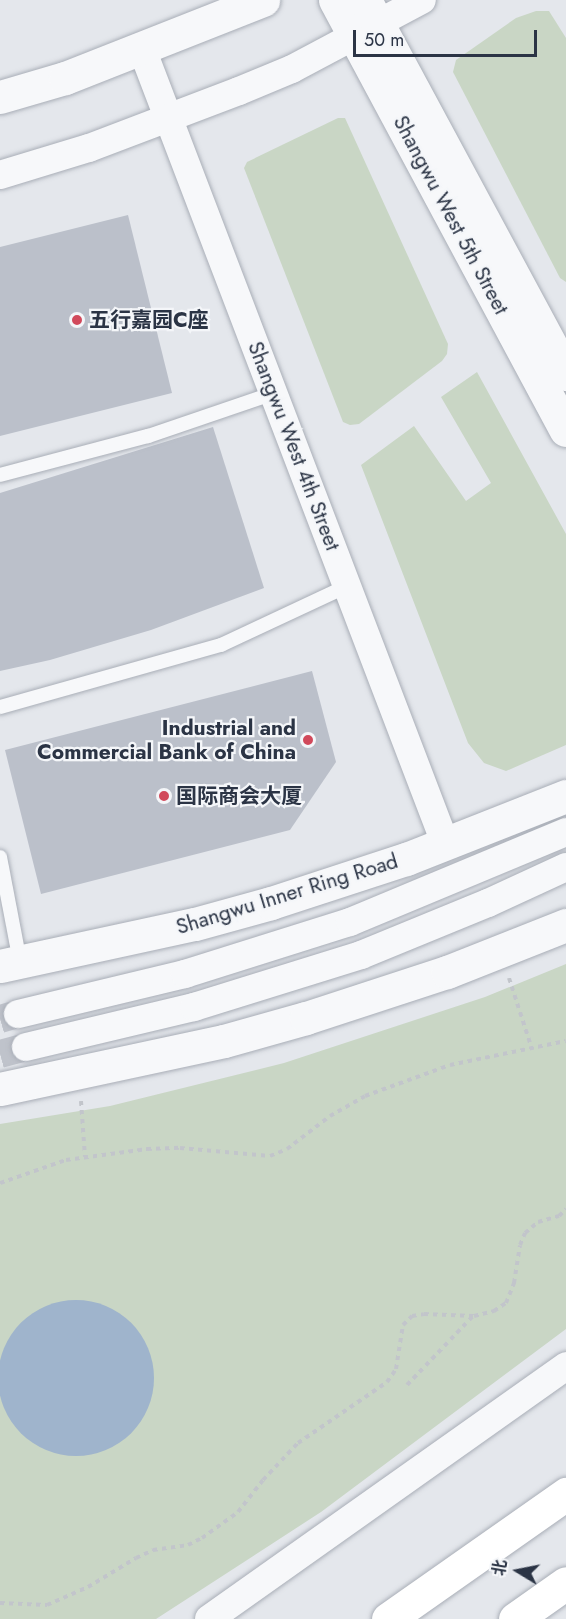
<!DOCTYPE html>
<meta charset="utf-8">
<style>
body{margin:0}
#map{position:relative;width:566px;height:1619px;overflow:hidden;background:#e4e7ec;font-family:Jost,"Noto Sans SC",sans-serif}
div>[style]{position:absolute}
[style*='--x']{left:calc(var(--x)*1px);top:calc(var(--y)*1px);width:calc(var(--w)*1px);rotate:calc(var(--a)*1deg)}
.green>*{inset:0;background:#c9d6c5}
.water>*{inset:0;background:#9fb4cc}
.round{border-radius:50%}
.building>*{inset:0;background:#bbc0ca}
.minor-tunnel>*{height:28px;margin-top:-14px;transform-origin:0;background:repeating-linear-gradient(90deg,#bfc3cb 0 28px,transparent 0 42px)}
.path>*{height:4px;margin-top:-2px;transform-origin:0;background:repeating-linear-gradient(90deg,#c2c5cb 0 4.5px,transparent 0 9px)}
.roads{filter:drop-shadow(0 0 2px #a9aeb7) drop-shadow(0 0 2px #a9aeb7)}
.service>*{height:14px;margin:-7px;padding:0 7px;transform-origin:7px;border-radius:7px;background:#f7f8fa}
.minor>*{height:28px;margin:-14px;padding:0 14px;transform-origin:14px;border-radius:14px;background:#f7f8fa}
.tertiary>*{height:33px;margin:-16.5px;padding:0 16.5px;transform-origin:16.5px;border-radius:16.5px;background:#f7f8fa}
.trunk>*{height:33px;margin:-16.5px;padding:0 16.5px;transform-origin:16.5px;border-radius:16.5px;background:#fff}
.dots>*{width:16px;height:16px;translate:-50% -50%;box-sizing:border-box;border:3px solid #f4f6f9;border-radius:50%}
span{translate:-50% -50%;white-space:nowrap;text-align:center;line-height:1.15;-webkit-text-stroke:4.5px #f4f6f9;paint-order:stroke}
.street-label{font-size:21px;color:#2b3445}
.poi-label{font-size:21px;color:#2b3445;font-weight:700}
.left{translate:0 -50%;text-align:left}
.right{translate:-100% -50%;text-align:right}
.north{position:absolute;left:488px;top:1541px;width:60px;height:60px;-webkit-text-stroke:4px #f4f6f9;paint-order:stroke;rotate:280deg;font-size:16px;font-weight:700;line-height:24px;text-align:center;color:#2b3445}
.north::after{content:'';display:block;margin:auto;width:21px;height:27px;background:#2b3445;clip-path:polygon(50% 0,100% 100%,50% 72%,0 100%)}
.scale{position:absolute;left:353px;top:30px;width:184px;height:27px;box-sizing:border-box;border:3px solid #2b3445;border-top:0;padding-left:8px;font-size:18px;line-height:21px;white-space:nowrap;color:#2b3445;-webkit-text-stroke:4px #f4f6f9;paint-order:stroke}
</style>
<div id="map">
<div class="green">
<i style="clip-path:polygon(536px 11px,549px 11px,566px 38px,566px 282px,560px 278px,453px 72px,456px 60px,516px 18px)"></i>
<i style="clip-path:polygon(338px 118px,345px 118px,448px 344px,447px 354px,442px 361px,359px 424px,350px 425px,343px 422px,244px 168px,247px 162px)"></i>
<i style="clip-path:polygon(477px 372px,566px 534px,566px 745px,506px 771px,484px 763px,468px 743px,361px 465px,414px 426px,466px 501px,491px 483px,441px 397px)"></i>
<i style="clip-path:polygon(566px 964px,566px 1329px,321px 1512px,156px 1619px,0 1619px,0 1124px,110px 1106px,284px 1063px,485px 997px)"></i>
</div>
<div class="water">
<i class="round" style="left:-2px;top:1300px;width:156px;height:156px"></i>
</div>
<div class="building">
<i style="clip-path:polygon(128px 215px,172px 393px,0 436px,0 247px)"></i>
<i style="clip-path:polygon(213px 427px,264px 588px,151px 630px,50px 660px,0 671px,0 493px)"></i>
<i style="clip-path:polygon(312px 671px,336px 762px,290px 830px,41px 894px,5px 750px)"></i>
</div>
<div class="minor-tunnel">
<i style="--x:0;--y:1019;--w:19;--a:-16"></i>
<i style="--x:0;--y:1054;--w:27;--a:-15"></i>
</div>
<div class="path">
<i style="--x:509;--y:978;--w:75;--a:72.1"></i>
<i style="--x:81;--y:1101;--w:56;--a:85.9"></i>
<i style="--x:0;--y:1183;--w:70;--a:-19.2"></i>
<i style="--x:66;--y:1160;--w:82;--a:-7.7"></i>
<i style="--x:147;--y:1149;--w:33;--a:-2"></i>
<i style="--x:180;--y:1148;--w:90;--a:5.1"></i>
<i style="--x:270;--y:1156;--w:18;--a:-22"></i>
<i style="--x:287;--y:1149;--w:54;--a:-37.5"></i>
<i style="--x:330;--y:1116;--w:40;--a:-29.7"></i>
<i style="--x:365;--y:1096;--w:90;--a:-20"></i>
<i style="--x:450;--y:1065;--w:118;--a:-11.7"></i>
<i style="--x:407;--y:1385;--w:95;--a:-46.3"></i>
<i style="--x:0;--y:1603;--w:47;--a:2.4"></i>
<i style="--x:47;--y:1605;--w:45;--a:-23.7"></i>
<i style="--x:88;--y:1587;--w:56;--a:-31.1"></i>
<i style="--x:136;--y:1558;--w:19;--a:-25"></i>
<i style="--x:153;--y:1550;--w:35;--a:-8"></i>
<i style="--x:188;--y:1545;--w:16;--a:-27"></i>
<i style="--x:202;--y:1538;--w:44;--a:-35.8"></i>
<i style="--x:238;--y:1512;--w:41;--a:-52"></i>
<i style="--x:263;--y:1480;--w:51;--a:-46.6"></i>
<i style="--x:298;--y:1443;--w:108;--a:-34.4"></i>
<i style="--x:387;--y:1382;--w:16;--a:-55"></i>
<i style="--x:396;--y:1369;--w:45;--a:-81"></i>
<i style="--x:403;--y:1325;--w:13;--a:-45"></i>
<i style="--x:412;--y:1316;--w:12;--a:-9"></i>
<i style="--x:424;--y:1314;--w:50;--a:2.3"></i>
<i style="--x:474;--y:1316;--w:21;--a:-14"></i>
<i style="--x:494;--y:1311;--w:14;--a:-34"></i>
<i style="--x:506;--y:1303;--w:22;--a:-68"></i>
<i style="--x:514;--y:1283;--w:38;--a:-81"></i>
<i style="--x:520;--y:1245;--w:13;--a:-67"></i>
<i style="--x:525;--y:1233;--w:17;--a:-40"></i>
<i style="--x:538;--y:1222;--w:22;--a:-16"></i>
<i style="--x:559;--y:1216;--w:10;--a:-45"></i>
</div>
<div class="roads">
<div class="service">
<i style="--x:0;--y:475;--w:153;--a:-14.8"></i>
<i style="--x:148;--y:436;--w:133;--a:-18.8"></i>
<i style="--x:0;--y:707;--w:230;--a:-15.7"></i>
<i style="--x:221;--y:645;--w:139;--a:-25.1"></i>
<i style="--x:0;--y:857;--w:107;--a:79.2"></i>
</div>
<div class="minor">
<i style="--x:142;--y:49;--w:850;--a:69.11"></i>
<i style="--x:0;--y:175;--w:93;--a:-16.9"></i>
<i style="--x:89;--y:148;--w:160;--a:-20.8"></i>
<i style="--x:239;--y:91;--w:57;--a:-22.5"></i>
<i style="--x:292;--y:69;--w:147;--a:-28"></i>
<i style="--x:18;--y:1014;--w:172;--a:-13.5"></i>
<i style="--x:185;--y:974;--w:173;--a:-17.5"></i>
<i style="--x:350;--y:922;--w:234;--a:-22.6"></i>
<i style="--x:26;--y:1047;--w:173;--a:-13.4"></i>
<i style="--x:194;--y:1007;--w:175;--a:-17.3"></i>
<i style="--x:361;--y:955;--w:137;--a:-22.3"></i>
<i style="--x:488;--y:903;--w:86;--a:-24.8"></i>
<i style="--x:209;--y:1619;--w:438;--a:-35.3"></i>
</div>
<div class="tertiary">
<i style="--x:335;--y:0;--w:488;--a:61.8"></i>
<i style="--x:365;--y:0;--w:425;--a:61.7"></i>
<i style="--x:0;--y:97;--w:68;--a:-16.3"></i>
<i style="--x:65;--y:78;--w:213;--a:-21.5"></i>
<i style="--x:0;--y:966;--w:199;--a:-12.2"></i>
<i style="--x:195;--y:924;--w:79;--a:-15.4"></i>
<i style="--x:271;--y:903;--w:142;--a:-18.1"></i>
<i style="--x:406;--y:859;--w:172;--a:-21.5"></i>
<i style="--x:0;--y:1089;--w:229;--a:-12.1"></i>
<i style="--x:224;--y:1041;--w:85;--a:-15.7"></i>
<i style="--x:306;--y:1018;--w:148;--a:-18.1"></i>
<i style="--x:447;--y:972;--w:128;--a:-21.6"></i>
</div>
<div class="trunk">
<i style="--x:388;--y:1619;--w:218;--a:-35.1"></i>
<i style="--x:515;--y:1619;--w:62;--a:-35.2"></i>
</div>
</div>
<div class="dots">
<i style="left:77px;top:320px;background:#d1495b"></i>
<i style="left:308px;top:740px;background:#d1495b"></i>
<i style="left:164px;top:796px;background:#d1495b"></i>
</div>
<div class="street-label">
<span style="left:451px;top:215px;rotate:62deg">Shangwu West 5th Street</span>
<span style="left:294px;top:446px;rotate:69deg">Shangwu West 4th Street</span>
<span style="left:287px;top:894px;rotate:-17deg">Shangwu Inner Ring Road</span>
</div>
<div class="poi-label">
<span class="left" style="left:89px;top:320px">五行嘉园C座</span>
<span class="right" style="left:296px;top:740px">Industrial and<br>Commercial Bank of China</span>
<span class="left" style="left:176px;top:796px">国际商会大厦</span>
</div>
<div class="north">北</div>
<div class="scale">50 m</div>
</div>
